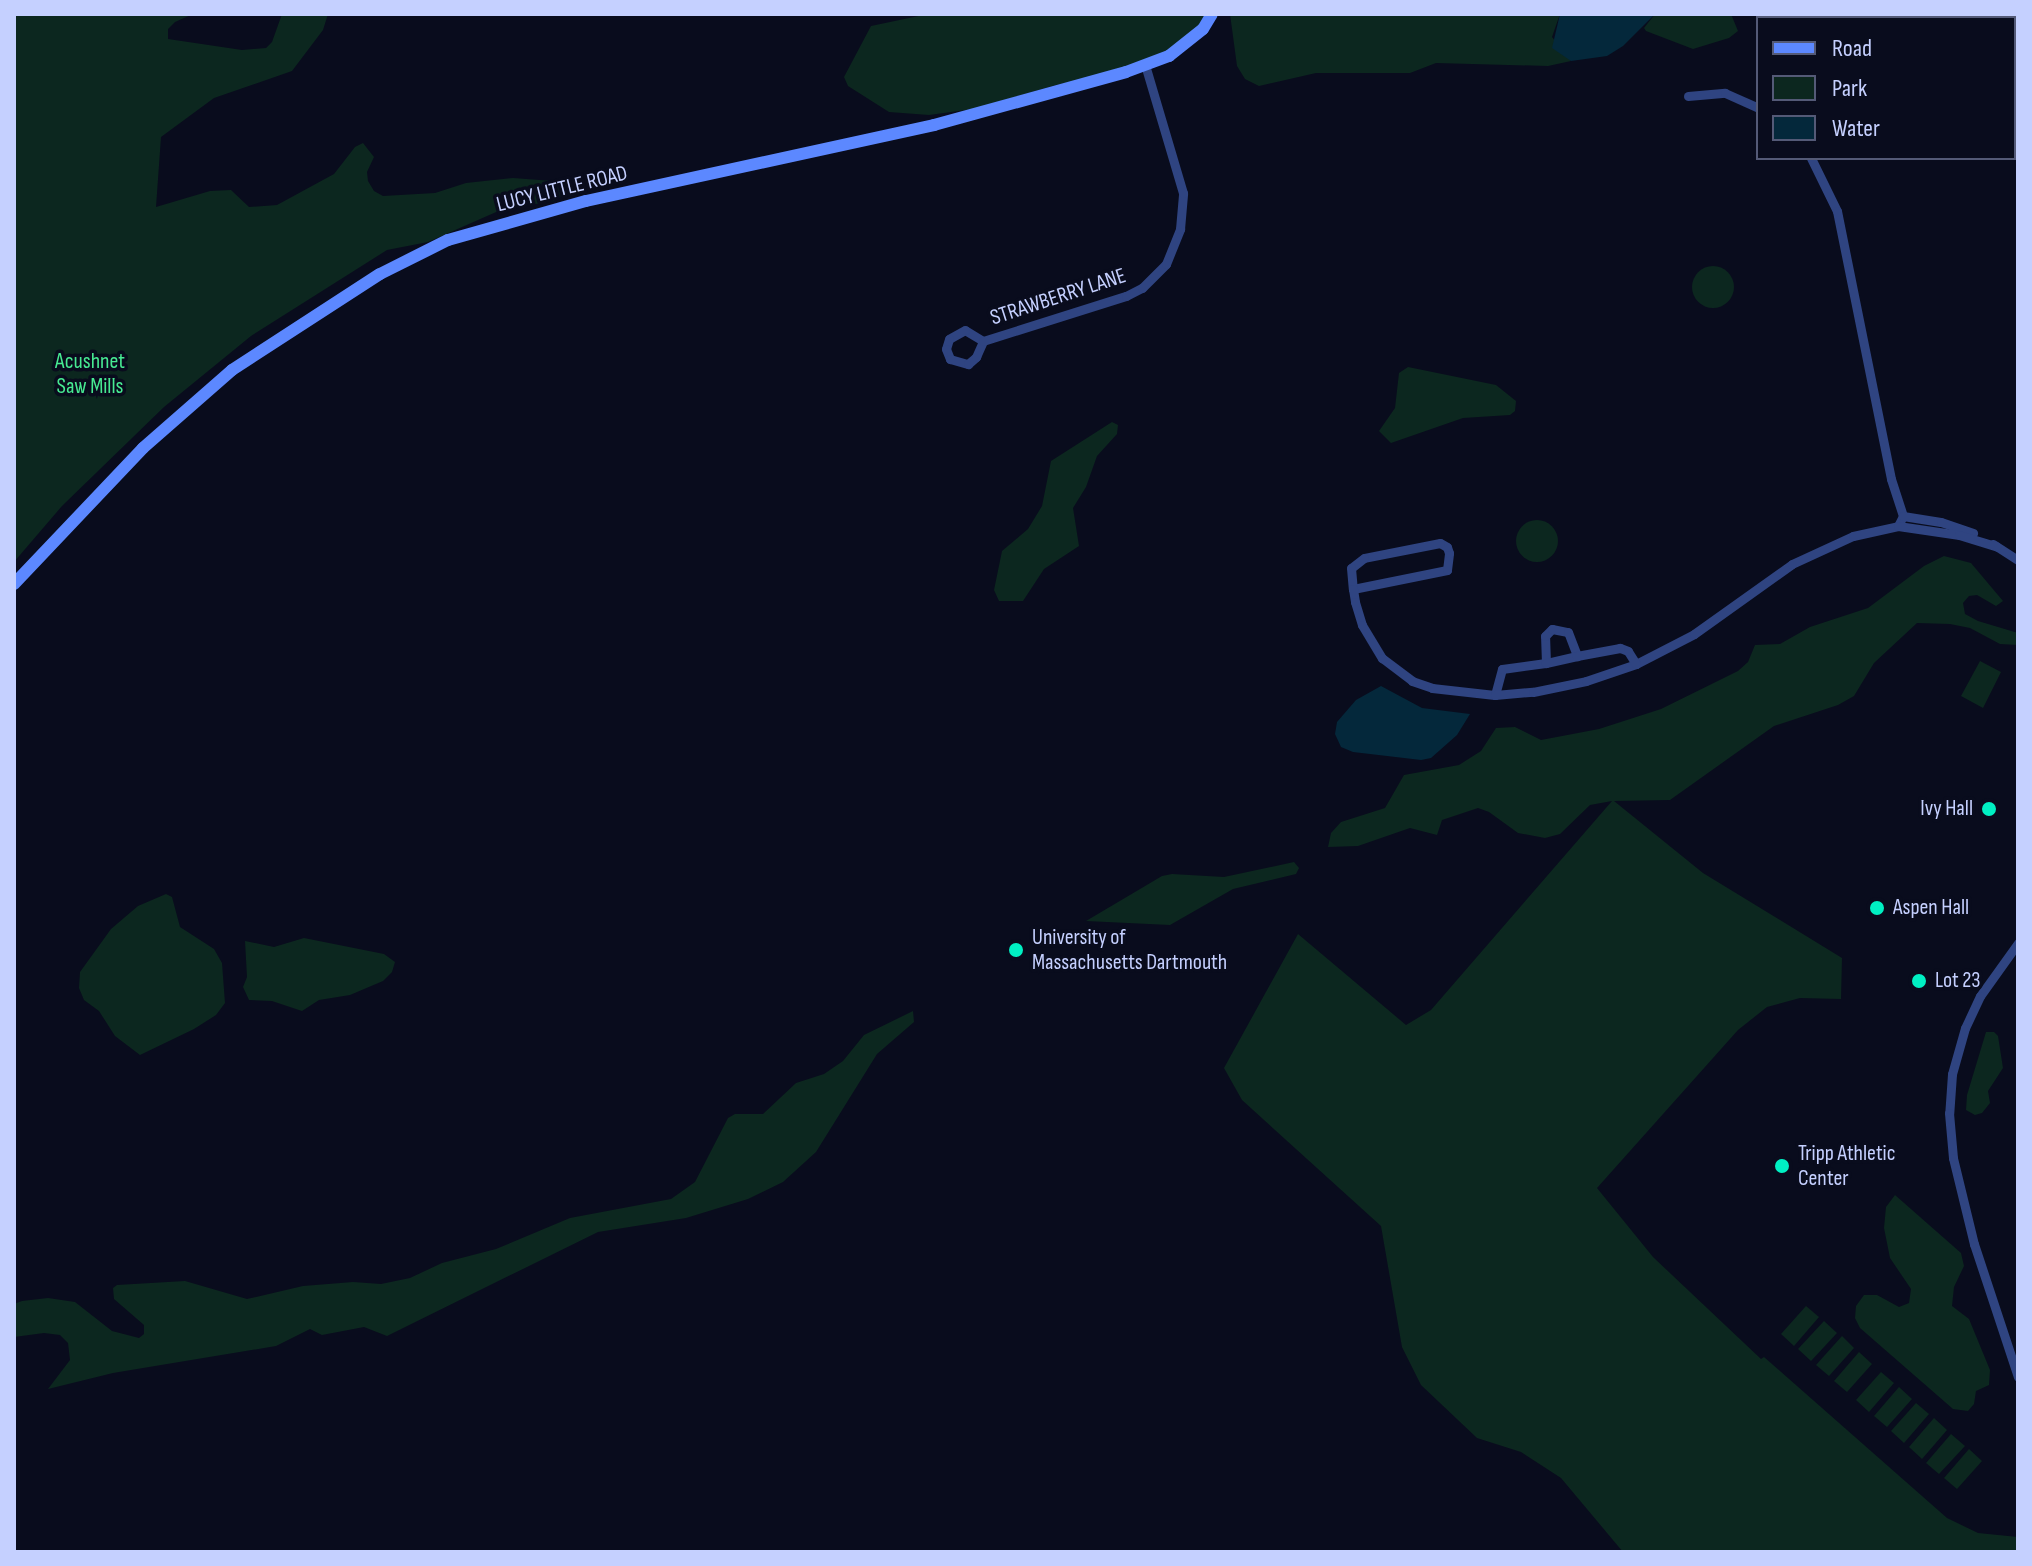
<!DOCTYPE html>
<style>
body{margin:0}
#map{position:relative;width:2032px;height:1566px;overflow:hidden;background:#090c1d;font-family:"Sofia Sans Condensed",sans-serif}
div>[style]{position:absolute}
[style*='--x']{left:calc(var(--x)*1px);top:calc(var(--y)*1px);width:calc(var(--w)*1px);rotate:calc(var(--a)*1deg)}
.green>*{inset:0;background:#0c271f}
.round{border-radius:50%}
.water>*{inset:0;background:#04283b}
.street>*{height:9px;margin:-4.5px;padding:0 4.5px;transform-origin:4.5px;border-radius:4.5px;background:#2f4481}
.secondary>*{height:12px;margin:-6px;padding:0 6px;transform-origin:6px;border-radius:6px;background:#5c88ff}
.dots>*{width:22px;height:22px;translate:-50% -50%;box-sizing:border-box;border:4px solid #090c1d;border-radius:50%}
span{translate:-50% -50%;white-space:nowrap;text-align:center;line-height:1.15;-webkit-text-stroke:7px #090c1d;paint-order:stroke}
.street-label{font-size:22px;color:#c5d0ff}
.park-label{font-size:22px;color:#47ea92}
.poi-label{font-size:22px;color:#c5d0ff}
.right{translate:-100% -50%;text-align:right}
.left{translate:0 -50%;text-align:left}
.frame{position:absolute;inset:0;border:16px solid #c5d0ff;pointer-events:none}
.legend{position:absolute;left:1756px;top:16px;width:260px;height:144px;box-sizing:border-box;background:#090c1d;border:2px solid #545a77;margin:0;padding:10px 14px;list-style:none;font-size:24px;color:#c5d0ff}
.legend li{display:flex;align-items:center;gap:16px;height:40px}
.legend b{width:40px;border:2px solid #545a77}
</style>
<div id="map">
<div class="green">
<i style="clip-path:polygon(14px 14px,193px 14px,175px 22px,168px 29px,168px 39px,242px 50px,266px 48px,272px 42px,282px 14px,328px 14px,323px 30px,292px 71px,214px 98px,161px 137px,156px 207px,210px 191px,231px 190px,249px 207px,277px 205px,334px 174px,355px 147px,363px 143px,374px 157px,367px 172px,368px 181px,374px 191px,383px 196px,435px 193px,466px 183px,513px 178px,553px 181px,566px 193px,554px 201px,503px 209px,428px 242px,387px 250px,251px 336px,164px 407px,62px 506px,14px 562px)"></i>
<i style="clip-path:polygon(928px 14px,1212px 14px,1172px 51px,1099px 76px,1056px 85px,973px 109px,929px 115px,889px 112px,848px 86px,844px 77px,871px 26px)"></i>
<i style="clip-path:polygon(1230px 14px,1560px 14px,1552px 37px,1571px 61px,1548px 66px,1436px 63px,1410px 73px,1316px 73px,1259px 86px,1245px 79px,1237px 66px)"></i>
<i style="clip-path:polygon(1655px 14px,1731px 14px,1738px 31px,1729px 38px,1693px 49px,1646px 31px,1644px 28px)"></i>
<i class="round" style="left:1692px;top:266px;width:42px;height:42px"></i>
<i style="clip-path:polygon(1408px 367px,1496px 385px,1516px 401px,1515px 411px,1510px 415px,1463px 418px,1391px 443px,1379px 431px,1395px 408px,1399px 373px)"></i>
<i style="clip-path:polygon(1112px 422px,1118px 425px,1117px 434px,1097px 456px,1086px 487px,1073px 508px,1079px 546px,1044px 569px,1023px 601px,999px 601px,994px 590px,1002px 551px,1028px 529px,1042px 506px,1051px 461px)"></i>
<i class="round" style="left:1516px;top:520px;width:42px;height:42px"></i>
<i style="clip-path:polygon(1944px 556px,1971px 563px,2003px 601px,1996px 606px,1977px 595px,1969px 596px,1963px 603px,1965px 614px,1978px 621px,2018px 633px,2018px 645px,2000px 644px,1970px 628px,1950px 624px,1917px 623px,1874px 663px,1854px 696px,1838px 705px,1774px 726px,1670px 800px,1614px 801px,1703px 873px,1842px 958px,1841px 999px,1800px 998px,1767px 1007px,1738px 1030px,1597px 1188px,1653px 1257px,1761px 1359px,1764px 1357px,1947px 1518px,1978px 1533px,2018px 1537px,2018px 1552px,1623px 1552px,1561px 1478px,1521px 1452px,1477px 1438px,1421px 1385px,1402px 1347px,1381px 1226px,1242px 1100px,1224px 1068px,1298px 934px,1406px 1025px,1431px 1010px,1612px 801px,1590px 805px,1560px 834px,1545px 838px,1518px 833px,1489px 812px,1478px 808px,1442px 820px,1437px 835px,1410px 828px,1358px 846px,1328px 847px,1331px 833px,1341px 822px,1385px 808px,1404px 775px,1459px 765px,1481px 751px,1496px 728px,1515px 727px,1541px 740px,1599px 729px,1661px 709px,1738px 671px,1748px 662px,1755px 645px,1780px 644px,1810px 627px,1868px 608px,1924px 566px)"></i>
<i style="clip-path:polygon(1980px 661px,2001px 672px,1983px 708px,1961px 696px)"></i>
<i style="clip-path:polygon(1294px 862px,1299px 868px,1296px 874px,1233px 889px,1170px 925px,1086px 921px,1162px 876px,1172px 874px,1224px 877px)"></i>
<i style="clip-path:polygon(166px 894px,172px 897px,180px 927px,214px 949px,222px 963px,225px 1003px,216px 1015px,194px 1029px,140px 1055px,115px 1036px,99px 1011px,84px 1000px,79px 988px,80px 972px,111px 929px,138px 906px)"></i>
<i style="clip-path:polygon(304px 938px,384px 954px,395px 962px,392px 972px,383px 981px,350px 995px,319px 1000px,302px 1011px,272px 1001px,249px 1000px,243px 987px,247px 977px,245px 941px,274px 947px)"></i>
<i style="clip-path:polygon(913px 1011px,914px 1022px,877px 1054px,816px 1152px,783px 1182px,748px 1199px,686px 1218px,598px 1232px,387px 1336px,364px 1327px,322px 1335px,310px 1329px,276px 1346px,113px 1373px,48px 1389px,70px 1360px,68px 1343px,60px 1335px,44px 1333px,14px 1337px,14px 1304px,22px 1301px,48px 1298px,75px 1302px,112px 1331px,139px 1338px,144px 1334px,144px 1325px,114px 1299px,113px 1288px,117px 1285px,185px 1281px,247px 1299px,303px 1286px,353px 1282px,381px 1284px,410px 1278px,442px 1263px,496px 1249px,570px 1218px,671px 1199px,695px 1182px,728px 1118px,735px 1114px,763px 1114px,796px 1083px,824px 1074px,843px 1061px,864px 1035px)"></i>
<i style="clip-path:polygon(1986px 1032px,1994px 1032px,1998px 1036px,2003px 1068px,1988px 1091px,1990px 1103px,1982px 1113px,1975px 1115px,1966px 1110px,1967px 1095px)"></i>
<i style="clip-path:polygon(1895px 1195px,1961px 1253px,1964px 1266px,1954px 1287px,1952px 1306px,1969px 1319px,1990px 1370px,1989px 1385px,1976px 1391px,1974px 1404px,1968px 1411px,1953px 1409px,1860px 1328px,1855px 1318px,1856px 1306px,1864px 1295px,1877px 1295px,1899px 1307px,1909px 1303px,1911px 1289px,1890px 1258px,1884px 1228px,1886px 1207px)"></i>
<i style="clip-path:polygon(1806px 1306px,1819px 1317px,1794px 1346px,1781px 1334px)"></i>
<i style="clip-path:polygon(1824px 1321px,1837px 1333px,1811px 1361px,1798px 1349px)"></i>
<i style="clip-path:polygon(1842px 1336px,1854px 1348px,1829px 1376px,1816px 1365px)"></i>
<i style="clip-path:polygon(1859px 1352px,1872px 1364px,1847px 1392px,1834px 1381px)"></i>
<i style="clip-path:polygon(1881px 1372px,1894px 1383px,1869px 1412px,1856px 1400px)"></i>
<i style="clip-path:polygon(1899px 1387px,1912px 1399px,1887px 1427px,1874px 1416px)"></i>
<i style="clip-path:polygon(1916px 1403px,1929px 1414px,1904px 1443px,1891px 1431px)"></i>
<i style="clip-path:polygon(1934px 1418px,1947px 1430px,1922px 1459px,1909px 1447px)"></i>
<i style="clip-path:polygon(1951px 1434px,1965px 1446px,1939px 1474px,1926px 1463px)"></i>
<i style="clip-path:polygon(1969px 1449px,1982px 1461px,1957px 1489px,1944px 1478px)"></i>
</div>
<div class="water">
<i style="clip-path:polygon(1560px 14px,1655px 14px,1623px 46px,1607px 56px,1571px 61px,1552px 48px)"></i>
<i style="clip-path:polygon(1381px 686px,1422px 708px,1470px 714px,1457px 735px,1431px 758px,1421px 760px,1353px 752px,1341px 747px,1335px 734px,1337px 722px,1356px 700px)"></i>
</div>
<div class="street">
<i style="--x:1688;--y:96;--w:37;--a:-5"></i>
<i style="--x:1725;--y:93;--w:36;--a:24"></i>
<i style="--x:1811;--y:158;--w:59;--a:63.9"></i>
<i style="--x:1837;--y:211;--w:273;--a:78.6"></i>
<i style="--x:1891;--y:479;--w:39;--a:72"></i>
<i style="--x:1903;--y:516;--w:11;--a:117"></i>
<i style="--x:983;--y:341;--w:21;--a:-149"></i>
<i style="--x:965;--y:330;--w:18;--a:151"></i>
<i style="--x:949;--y:339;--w:10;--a:107"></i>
<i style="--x:946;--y:349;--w:11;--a:68"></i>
<i style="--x:950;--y:359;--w:19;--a:16"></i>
<i style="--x:968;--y:364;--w:11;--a:-41"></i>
<i style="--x:976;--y:357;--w:17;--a:-66"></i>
<i style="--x:983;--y:341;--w:150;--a:-17.5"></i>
<i style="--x:1126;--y:296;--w:18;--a:-27"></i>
<i style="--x:1142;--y:288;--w:34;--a:-45"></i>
<i style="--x:1166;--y:264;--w:38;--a:-68"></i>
<i style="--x:1180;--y:229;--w:36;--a:-85"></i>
<i style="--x:1183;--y:193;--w:134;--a:-106.5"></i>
<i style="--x:1903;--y:516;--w:38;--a:9"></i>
<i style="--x:1941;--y:522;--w:34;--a:19"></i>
<i style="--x:1993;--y:544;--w:30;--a:33"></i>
<i style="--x:1353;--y:589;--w:96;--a:-11.4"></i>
<i style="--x:1447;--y:570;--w:17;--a:-83"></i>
<i style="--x:1449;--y:553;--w:6;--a:-108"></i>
<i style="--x:1447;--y:547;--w:8;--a:-150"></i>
<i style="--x:1440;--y:543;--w:77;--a:168.8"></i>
<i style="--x:1364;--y:558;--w:16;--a:142"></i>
<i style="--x:1351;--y:568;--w:21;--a:85"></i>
<i style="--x:1353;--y:589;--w:13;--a:81"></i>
<i style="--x:1355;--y:602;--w:24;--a:73"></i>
<i style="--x:1362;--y:625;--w:39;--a:59"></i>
<i style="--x:1382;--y:658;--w:38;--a:37"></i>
<i style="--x:1412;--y:681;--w:21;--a:19"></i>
<i style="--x:1432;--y:688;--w:63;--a:6.3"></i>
<i style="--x:1495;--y:695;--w:27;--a:-75"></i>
<i style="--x:1502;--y:669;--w:44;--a:-7.8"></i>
<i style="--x:1546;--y:663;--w:27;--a:-92"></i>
<i style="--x:1545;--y:636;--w:10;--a:-45"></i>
<i style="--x:1552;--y:629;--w:16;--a:11"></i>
<i style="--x:1568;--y:632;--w:26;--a:69"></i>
<i style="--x:1577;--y:656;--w:32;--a:167"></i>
<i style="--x:1636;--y:664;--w:65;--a:-27.3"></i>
<i style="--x:1694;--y:634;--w:120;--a:-35.5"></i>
<i style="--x:1792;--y:564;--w:67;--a:-24.7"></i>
<i style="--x:1853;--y:536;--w:46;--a:-12.5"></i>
<i style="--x:1898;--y:526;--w:62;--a:8.4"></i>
<i style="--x:1959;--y:535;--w:39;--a:17"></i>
<i style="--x:1495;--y:695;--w:38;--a:-5"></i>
<i style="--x:1533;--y:692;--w:54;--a:-11.7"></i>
<i style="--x:1586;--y:681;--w:53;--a:-18.8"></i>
<i style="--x:1636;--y:664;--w:15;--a:-122"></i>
<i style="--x:1628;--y:651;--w:9;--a:-159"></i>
<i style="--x:1620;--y:648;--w:44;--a:169.5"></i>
<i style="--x:2018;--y:943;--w:65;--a:125.6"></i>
<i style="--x:1980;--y:996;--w:35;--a:115"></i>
<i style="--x:1965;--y:1028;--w:48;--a:105.8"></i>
<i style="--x:1952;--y:1074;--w:39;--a:94"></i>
<i style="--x:1949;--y:1113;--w:45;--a:84.9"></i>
<i style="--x:1953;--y:1158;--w:89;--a:76.3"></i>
<i style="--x:1974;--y:1244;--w:140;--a:71.7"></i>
</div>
<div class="secondary">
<i style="--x:14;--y:584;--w:187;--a:-46.5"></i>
<i style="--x:143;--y:448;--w:118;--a:-41.2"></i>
<i style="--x:232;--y:370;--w:176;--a:-33"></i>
<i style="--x:380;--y:274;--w:76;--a:-26.6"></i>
<i style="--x:448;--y:240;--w:143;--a:-15.8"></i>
<i style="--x:586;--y:201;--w:356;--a:-12.3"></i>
<i style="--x:934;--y:125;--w:199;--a:-15.4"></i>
<i style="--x:1126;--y:72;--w:46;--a:-20.4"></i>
<i style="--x:1169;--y:56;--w:43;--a:-38.5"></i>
<i style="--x:1203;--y:29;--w:17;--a:-59"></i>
</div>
<div class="dots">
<i style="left:1989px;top:809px;background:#00f0c3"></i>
<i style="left:1877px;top:908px;background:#00f0c3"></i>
<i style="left:1016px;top:950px;background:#00f0c3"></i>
<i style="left:1919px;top:981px;background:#00f0c3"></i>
<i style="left:1782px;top:1166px;background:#00f0c3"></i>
</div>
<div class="street-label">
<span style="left:562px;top:189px;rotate:-14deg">LUCY LITTLE ROAD</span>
<span style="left:1058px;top:297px;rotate:-18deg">STRAWBERRY LANE</span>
</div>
<div class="park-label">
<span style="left:90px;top:374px">Acushnet<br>Saw Mills</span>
</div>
<div class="poi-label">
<span class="right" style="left:1973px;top:809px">Ivy Hall</span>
<span class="left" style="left:1893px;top:908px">Aspen Hall</span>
<span class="left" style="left:1032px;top:950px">University of<br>Massachusetts Dartmouth</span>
<span class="left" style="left:1935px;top:981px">Lot 23</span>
<span class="left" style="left:1798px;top:1166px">Tripp Athletic<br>Center</span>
</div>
<div class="frame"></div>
<ul class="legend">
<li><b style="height:10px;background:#5c88ff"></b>Road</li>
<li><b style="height:22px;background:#0c271f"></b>Park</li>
<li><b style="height:22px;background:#04283b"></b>Water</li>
</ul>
</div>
